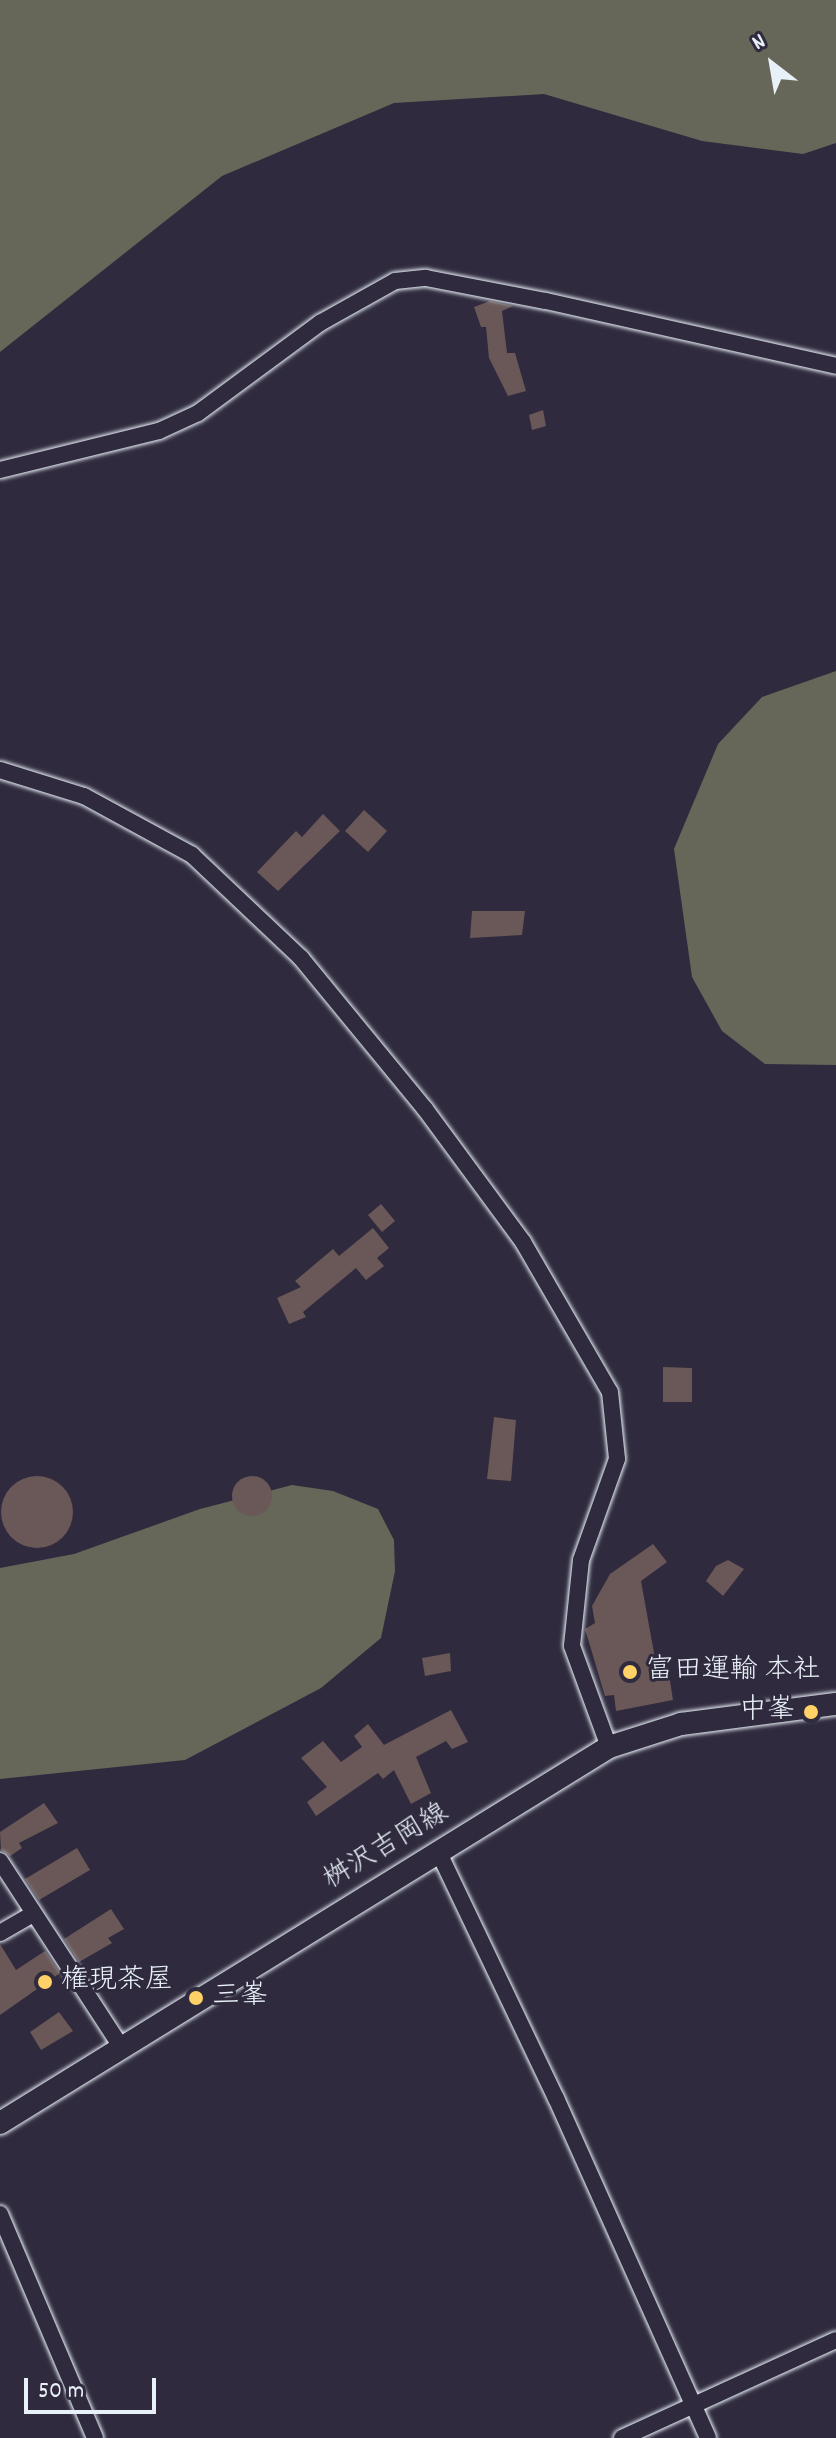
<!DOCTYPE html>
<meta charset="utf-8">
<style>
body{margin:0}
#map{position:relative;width:836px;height:2438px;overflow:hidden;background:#2f2a3d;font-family:Dekko,"Klee One",sans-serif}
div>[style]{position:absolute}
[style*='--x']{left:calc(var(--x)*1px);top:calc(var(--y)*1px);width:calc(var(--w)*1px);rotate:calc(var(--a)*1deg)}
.green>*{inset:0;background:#666759}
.building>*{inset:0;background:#6a5858}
.round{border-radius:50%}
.roads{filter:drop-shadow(0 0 2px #e8f1f8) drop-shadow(0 0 2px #e8f1f8)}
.minor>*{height:16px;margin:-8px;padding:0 8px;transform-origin:8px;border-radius:8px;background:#2f2a3d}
.major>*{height:22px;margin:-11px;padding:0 11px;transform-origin:11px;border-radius:11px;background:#2f2a3d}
.dots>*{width:22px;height:22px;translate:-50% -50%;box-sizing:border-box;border:4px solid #2f2a3d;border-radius:50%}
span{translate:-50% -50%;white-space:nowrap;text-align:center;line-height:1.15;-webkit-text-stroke:6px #2f2a3d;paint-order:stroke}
.poi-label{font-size:28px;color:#e8f1f8}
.left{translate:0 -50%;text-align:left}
.right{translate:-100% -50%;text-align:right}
.street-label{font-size:28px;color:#e8f1f8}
.north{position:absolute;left:732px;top:24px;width:80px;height:80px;-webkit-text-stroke:6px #2f2a3d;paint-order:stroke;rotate:329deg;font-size:22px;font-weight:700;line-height:32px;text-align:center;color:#e8f1f8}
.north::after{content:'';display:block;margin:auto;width:28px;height:36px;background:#e8f1f8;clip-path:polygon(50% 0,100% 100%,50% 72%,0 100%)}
.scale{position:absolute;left:24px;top:2378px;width:132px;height:36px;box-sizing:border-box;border:4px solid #e8f1f8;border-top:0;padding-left:10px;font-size:24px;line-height:28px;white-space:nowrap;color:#e8f1f8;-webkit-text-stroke:6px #2f2a3d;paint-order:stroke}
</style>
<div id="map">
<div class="green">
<i style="clip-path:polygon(0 0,836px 0,836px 143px,803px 154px,702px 141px,544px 94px,394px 103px,222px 176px,0 352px)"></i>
<i style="clip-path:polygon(836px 671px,836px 1065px,765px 1064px,722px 1031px,692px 977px,674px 849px,718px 744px,762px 697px)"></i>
<i style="clip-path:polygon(292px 1485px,333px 1491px,378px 1509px,394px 1540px,395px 1571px,381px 1638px,321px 1688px,185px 1760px,0 1779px,0 1568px,74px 1554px,200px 1509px)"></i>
</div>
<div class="building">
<i style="clip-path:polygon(490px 301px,513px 306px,502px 311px,507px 353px,515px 353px,526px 391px,508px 396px,489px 358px,486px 327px,481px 327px,474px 307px)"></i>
<i style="clip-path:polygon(543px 410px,546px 426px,532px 430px,529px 415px)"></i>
<i style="clip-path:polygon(364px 810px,387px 831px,368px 852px,345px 831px)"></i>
<i style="clip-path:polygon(323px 814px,340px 831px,278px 891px,257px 872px,296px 831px,302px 837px)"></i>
<i style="clip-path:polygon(472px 911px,525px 911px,522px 935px,470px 938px)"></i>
<i style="clip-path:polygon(381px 1204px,395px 1221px,382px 1232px,368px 1215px)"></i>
<i style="clip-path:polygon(373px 1228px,389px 1248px,377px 1258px,384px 1266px,366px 1280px,356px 1268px,303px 1312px,306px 1317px,289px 1324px,277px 1298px,301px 1287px,295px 1281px,333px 1249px,339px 1256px)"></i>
<i style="clip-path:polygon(663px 1367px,692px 1368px,692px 1402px,663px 1402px)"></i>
<i style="clip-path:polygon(494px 1417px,516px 1420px,511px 1481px,487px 1479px)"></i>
<i class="round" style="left:1px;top:1476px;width:72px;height:72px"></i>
<i class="round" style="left:232px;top:1476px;width:40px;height:40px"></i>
<i style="clip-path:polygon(653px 1544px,667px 1562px,641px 1581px,656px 1664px,667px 1662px,673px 1700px,616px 1711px,614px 1695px,605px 1696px,585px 1629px,595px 1623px,592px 1606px,610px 1574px)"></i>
<i style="clip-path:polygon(728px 1560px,744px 1569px,723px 1596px,706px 1581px,716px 1566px)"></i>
<i style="clip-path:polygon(450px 1653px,451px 1671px,425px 1676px,422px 1658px)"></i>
<i style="clip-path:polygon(451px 1710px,468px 1742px,452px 1749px,446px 1741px,416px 1757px,431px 1793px,411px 1804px,394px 1770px,383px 1779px,378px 1773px,316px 1816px,307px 1802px,327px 1787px,301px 1758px,323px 1741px,341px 1762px,362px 1747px,354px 1736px,368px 1724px,384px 1745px)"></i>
<i style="clip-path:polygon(44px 1803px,58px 1823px,19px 1843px,22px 1848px,10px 1856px,1px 1850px,0 1832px)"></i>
<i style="clip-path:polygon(77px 1848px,90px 1870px,39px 1900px,25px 1879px)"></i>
<i style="clip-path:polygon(111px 1909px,124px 1929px,108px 1938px,112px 1943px,79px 1962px,64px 1939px)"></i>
<i style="clip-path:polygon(0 1944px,16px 1970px,45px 1951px,60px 1973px,0 2015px)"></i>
<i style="clip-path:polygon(59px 2012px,73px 2031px,41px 2050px,30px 2032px)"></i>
</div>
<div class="roads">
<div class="minor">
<i style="--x:0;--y:470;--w:164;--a:-13.8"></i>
<i style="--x:159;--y:431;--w:43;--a:-24.8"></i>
<i style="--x:198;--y:413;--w:152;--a:-36.4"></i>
<i style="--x:320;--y:323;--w:86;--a:-29.2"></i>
<i style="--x:395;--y:281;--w:31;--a:-6"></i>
<i style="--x:426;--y:278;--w:122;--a:10.9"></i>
<i style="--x:546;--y:301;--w:297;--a:12.6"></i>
<i style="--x:0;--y:770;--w:88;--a:17.2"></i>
<i style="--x:84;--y:796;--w:123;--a:28.6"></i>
<i style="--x:192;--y:855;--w:150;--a:43.4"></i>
<i style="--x:301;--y:958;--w:195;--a:50.6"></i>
<i style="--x:425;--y:1109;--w:165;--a:53.6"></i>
<i style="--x:523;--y:1242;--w:173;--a:59.9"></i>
<i style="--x:610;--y:1392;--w:67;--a:84"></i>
<i style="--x:617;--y:1459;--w:107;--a:109.6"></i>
<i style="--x:581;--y:1560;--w:86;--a:96"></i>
<i style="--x:572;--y:1646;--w:108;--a:69.9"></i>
<i style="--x:439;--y:1853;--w:272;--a:64.5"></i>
<i style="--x:556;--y:2098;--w:372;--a:65.9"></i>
<i style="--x:0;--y:1861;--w:220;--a:56.9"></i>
<i style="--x:0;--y:1933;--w:36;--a:-30"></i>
<i style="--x:0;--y:2214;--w:243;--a:67"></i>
<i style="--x:622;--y:2438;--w:235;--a:-24.6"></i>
</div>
<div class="major">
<i style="--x:0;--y:2123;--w:716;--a:-31.69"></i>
<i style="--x:609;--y:1747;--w:76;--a:-17.7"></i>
<i style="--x:681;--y:1724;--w:156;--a:-7.4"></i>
</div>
</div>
<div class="dots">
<i style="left:630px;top:1672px;background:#ffd166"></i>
<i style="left:811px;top:1712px;background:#ffd166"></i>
<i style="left:45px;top:1982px;background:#ffd166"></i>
<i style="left:196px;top:1998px;background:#ffd166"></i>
</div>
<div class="poi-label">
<span class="left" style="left:646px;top:1672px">富田運輸 本社</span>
<span class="right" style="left:795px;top:1712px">中峯</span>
<span class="left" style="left:61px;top:1982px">権現茶屋</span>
<span class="left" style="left:212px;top:1998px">三峯</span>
</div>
<div class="street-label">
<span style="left:387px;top:1848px;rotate:-31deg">桝沢吉岡線</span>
</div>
<div class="north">N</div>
<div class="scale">50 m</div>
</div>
